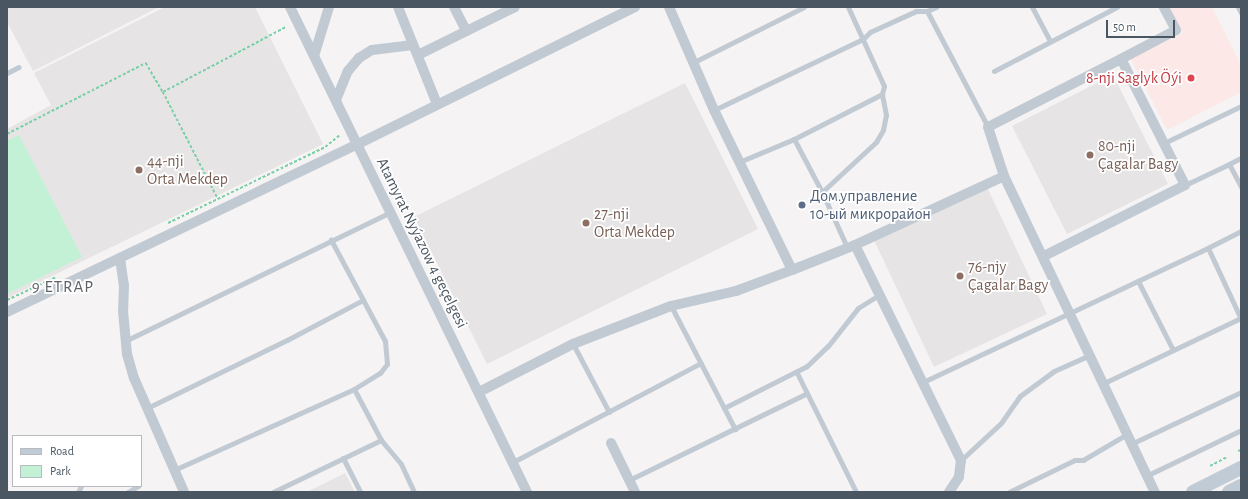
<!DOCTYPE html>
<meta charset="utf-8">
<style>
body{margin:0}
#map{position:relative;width:1248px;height:499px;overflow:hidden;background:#f5f3f3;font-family:"Alegreya Sans",sans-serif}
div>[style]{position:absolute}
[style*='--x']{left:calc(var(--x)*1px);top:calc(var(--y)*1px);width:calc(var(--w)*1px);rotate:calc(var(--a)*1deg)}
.education>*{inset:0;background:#e6e4e5}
.medical>*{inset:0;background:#fce8e6}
.green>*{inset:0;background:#c3f1d5}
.path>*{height:1.5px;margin-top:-0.75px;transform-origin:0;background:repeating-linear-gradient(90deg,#7ad0a6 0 3px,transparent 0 5px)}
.lane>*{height:5px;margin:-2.5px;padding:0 2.5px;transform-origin:2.5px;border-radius:2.5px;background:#c1cad2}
.street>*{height:10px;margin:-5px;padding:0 5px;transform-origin:5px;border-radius:5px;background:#c1cad2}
.secondary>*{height:14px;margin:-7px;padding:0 7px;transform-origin:7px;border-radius:7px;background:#c1cbd6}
.dots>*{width:11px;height:11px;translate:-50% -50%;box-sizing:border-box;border:2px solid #fff;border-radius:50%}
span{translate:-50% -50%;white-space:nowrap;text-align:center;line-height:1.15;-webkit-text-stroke:3.5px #fff;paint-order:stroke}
.health-label{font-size:16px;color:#be3a42}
.right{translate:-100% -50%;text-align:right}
.education-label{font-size:16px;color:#785e54}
.left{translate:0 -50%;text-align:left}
.service-label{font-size:16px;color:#4e5e75}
.street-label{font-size:16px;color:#4a5661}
.neighbourhood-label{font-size:17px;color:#5f6368;letter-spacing:1px}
.frame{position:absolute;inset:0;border:8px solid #4a5661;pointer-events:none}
.legend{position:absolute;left:12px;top:435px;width:130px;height:52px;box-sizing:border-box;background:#fff;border:1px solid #b7bbc0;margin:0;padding:5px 7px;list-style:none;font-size:12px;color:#4a5661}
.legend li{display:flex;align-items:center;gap:8px;height:20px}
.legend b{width:20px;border:1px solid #b7bbc0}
.scale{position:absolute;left:1106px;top:20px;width:69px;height:18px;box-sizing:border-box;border:2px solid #4a5661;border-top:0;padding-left:5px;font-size:12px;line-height:14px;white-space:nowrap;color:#4a5661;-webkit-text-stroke:3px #fff;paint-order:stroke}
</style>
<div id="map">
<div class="education">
<i style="clip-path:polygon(7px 7px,159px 7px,33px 71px,7px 22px)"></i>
<i style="clip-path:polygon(165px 7px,255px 7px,323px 144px,7px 298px,7px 129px,51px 105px,34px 73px)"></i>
<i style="clip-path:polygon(1113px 75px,1168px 184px,1067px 234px,1012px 126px)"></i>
<i style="clip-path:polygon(685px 83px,758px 229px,487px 364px,414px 217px)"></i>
<i style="clip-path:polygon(986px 185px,1047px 314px,934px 367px,873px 238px)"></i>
<i style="clip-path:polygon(345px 473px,355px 492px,307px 492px)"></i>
</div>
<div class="medical">
<i style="clip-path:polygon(1169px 7px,1212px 7px,1241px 65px,1241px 92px,1167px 130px,1131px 59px,1183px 33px)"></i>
</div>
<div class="green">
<i style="clip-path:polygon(19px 135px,82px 257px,7px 294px,7px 141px)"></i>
</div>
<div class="path">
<i style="--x:163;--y:92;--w:120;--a:62.8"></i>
<i style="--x:7;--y:134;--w:156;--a:-27.1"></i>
<i style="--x:146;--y:63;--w:34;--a:60"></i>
<i style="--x:163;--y:92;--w:139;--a:-27.9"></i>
<i style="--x:168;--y:223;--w:174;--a:-25.8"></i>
<i style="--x:325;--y:147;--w:19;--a:-39"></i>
<i style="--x:7;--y:300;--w:54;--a:-25.1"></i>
<i style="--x:1238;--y:451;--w:3;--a:-18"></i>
<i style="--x:1210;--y:466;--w:19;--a:-28"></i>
</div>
<div class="lane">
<i style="--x:1032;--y:7;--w:38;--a:62"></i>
<i style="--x:1238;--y:7;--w:7;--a:63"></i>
<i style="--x:927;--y:11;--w:131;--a:62.3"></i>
<i style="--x:694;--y:62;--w:123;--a:-26.6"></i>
<i style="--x:994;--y:71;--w:139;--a:-27.5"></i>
<i style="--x:7;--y:73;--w:13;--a:-27"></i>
<i style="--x:714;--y:110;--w:165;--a:-25.5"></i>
<i style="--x:863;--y:39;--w:10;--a:-45"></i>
<i style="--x:870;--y:32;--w:51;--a:-24.5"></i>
<i style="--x:916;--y:11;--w:11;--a:0"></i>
<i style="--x:927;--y:11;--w:10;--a:-24"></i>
<i style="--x:794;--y:139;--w:60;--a:62.2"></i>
<i style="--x:822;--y:192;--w:60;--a:65.6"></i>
<i style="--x:1164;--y:143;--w:85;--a:-25.7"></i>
<i style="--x:739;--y:162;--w:60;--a:-22.7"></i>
<i style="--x:794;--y:139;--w:99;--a:-27.1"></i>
<i style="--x:882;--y:94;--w:8;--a:-76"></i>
<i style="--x:884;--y:86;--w:87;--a:-114.5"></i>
<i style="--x:1229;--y:164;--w:13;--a:-27"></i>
<i style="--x:1185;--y:185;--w:49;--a:-25.5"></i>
<i style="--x:1229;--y:164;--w:26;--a:62"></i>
<i style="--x:822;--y:192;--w:74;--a:-42.8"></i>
<i style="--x:876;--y:142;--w:14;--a:-60"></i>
<i style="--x:883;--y:130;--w:15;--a:-79"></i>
<i style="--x:886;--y:115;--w:21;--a:-101"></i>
<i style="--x:1241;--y:231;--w:37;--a:153"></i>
<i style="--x:1208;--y:248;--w:78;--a:65.1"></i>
<i style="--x:1138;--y:281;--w:77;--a:63.1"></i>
<i style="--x:671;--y:306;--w:139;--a:62.5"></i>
<i style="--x:125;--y:341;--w:296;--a:-25.9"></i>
<i style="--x:573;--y:344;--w:77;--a:62.1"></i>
<i style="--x:797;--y:373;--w:133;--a:63.6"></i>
<i style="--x:923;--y:382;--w:315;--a:-25.2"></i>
<i style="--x:1104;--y:383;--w:152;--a:-25.4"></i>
<i style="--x:354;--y:389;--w:58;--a:62.1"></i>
<i style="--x:381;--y:440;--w:31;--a:50"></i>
<i style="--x:401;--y:464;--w:31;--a:65"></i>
<i style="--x:147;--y:408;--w:156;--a:-25.9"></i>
<i style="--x:287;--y:340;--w:86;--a:-27.8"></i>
<i style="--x:724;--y:408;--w:93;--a:-26.8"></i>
<i style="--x:807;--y:366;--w:29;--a:-44"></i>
<i style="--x:828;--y:346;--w:48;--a:-51.7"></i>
<i style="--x:858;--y:308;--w:25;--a:-32"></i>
<i style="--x:1133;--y:443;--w:119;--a:-25.3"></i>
<i style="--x:343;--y:458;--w:38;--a:63"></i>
<i style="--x:961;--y:460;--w:54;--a:-42.8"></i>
<i style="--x:1001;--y:423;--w:33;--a:-55"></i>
<i style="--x:1020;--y:396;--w:42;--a:-36.3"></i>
<i style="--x:1054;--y:371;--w:39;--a:-24"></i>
<i style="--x:513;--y:462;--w:212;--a:-27.8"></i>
<i style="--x:174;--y:470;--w:197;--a:-24.2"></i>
<i style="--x:354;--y:389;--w:31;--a:-32"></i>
<i style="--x:380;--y:373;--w:11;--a:-52"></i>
<i style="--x:387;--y:364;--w:23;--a:-95"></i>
<i style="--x:385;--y:341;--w:115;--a:-118.1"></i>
<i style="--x:1148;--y:475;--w:103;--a:-25.8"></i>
<i style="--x:629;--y:480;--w:198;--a:-26"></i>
<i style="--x:78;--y:492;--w:7;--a:-63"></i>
<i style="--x:128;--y:492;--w:12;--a:-31"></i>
<i style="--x:273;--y:492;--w:120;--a:-25.7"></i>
<i style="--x:1009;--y:492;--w:73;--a:-25.9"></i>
<i style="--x:1075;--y:460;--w:8;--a:0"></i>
<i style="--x:1083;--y:460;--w:51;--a:-30.6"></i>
</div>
<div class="street">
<i style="--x:290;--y:7;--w:540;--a:63.96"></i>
<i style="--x:398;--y:7;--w:105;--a:68.1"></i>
<i style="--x:454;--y:7;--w:27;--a:63"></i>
<i style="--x:669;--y:7;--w:112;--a:66.4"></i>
<i style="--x:714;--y:110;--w:178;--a:64"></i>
<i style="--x:792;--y:270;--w:68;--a:-21.6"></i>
<i style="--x:855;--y:245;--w:164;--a:-24.8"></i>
<i style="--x:418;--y:55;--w:108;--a:-26.3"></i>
<i style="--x:314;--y:56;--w:51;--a:-73"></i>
<i style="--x:1121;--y:59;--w:62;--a:-27.8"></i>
<i style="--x:1176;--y:30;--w:26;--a:-118"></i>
<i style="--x:336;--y:100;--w:31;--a:-68"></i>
<i style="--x:348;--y:71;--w:17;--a:-50"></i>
<i style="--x:359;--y:58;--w:15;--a:-32"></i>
<i style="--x:372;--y:50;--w:41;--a:-7"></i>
<i style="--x:855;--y:245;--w:240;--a:63.8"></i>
<i style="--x:961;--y:460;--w:17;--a:97"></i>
<i style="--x:959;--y:477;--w:18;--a:124"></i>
<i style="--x:1044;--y:256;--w:158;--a:-26.7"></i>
<i style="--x:1185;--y:185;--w:141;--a:-116.9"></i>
<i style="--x:1121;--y:59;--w:149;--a:152.9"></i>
<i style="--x:988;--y:127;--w:52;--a:71.9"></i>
<i style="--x:1004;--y:176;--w:350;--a:64.5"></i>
<i style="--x:120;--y:258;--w:27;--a:82"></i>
<i style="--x:124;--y:285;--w:26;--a:92"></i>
<i style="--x:123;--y:311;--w:43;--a:84.7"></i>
<i style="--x:127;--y:354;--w:25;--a:74"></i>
<i style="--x:134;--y:378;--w:124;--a:66.3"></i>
<i style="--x:7;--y:312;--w:389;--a:-25.6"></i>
<i style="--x:358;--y:144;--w:309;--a:-26.3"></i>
<i style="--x:479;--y:392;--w:106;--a:-27.1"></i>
<i style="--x:573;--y:344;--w:105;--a:-21.2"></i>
<i style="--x:671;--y:306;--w:67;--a:-13"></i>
<i style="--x:736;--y:291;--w:60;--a:-20.6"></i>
<i style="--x:611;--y:443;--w:55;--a:63.9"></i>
</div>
<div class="secondary">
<i style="--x:1193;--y:492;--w:54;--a:-26.6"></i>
<i style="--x:1229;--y:492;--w:13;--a:-27"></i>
</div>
<div class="dots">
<i style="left:1191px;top:78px;background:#e0444e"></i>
<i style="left:1090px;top:155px;background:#8d6e63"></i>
<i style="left:139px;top:170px;background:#8d6e63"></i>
<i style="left:802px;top:205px;background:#5c6f8a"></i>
<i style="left:586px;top:223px;background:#8d6e63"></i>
<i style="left:960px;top:276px;background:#8d6e63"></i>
</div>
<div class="health-label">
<span class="right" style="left:1182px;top:78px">8-nji Saglyk Öýi</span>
</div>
<div class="education-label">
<span class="left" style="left:1098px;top:155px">80-nji<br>Çagalar Bagy</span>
<span class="left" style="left:147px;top:170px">44-nji<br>Orta Mekdep</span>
<span class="left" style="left:594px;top:223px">27-nji<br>Orta Mekdep</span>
<span class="left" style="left:968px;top:276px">76-njy<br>Çagalar Bagy</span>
</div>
<div class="service-label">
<span class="left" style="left:810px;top:205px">Дом.управление<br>10-ый микрорайон</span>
</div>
<div class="street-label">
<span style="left:422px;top:243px;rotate:64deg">Atamyrat Nyýazow 4 geçelgesi</span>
</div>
<div class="neighbourhood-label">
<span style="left:63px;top:287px">9 ETRAP</span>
</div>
<div class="frame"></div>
<ul class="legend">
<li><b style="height:5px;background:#c1cbd6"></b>Road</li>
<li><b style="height:11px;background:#c3f1d5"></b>Park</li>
</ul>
<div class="scale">50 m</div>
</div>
